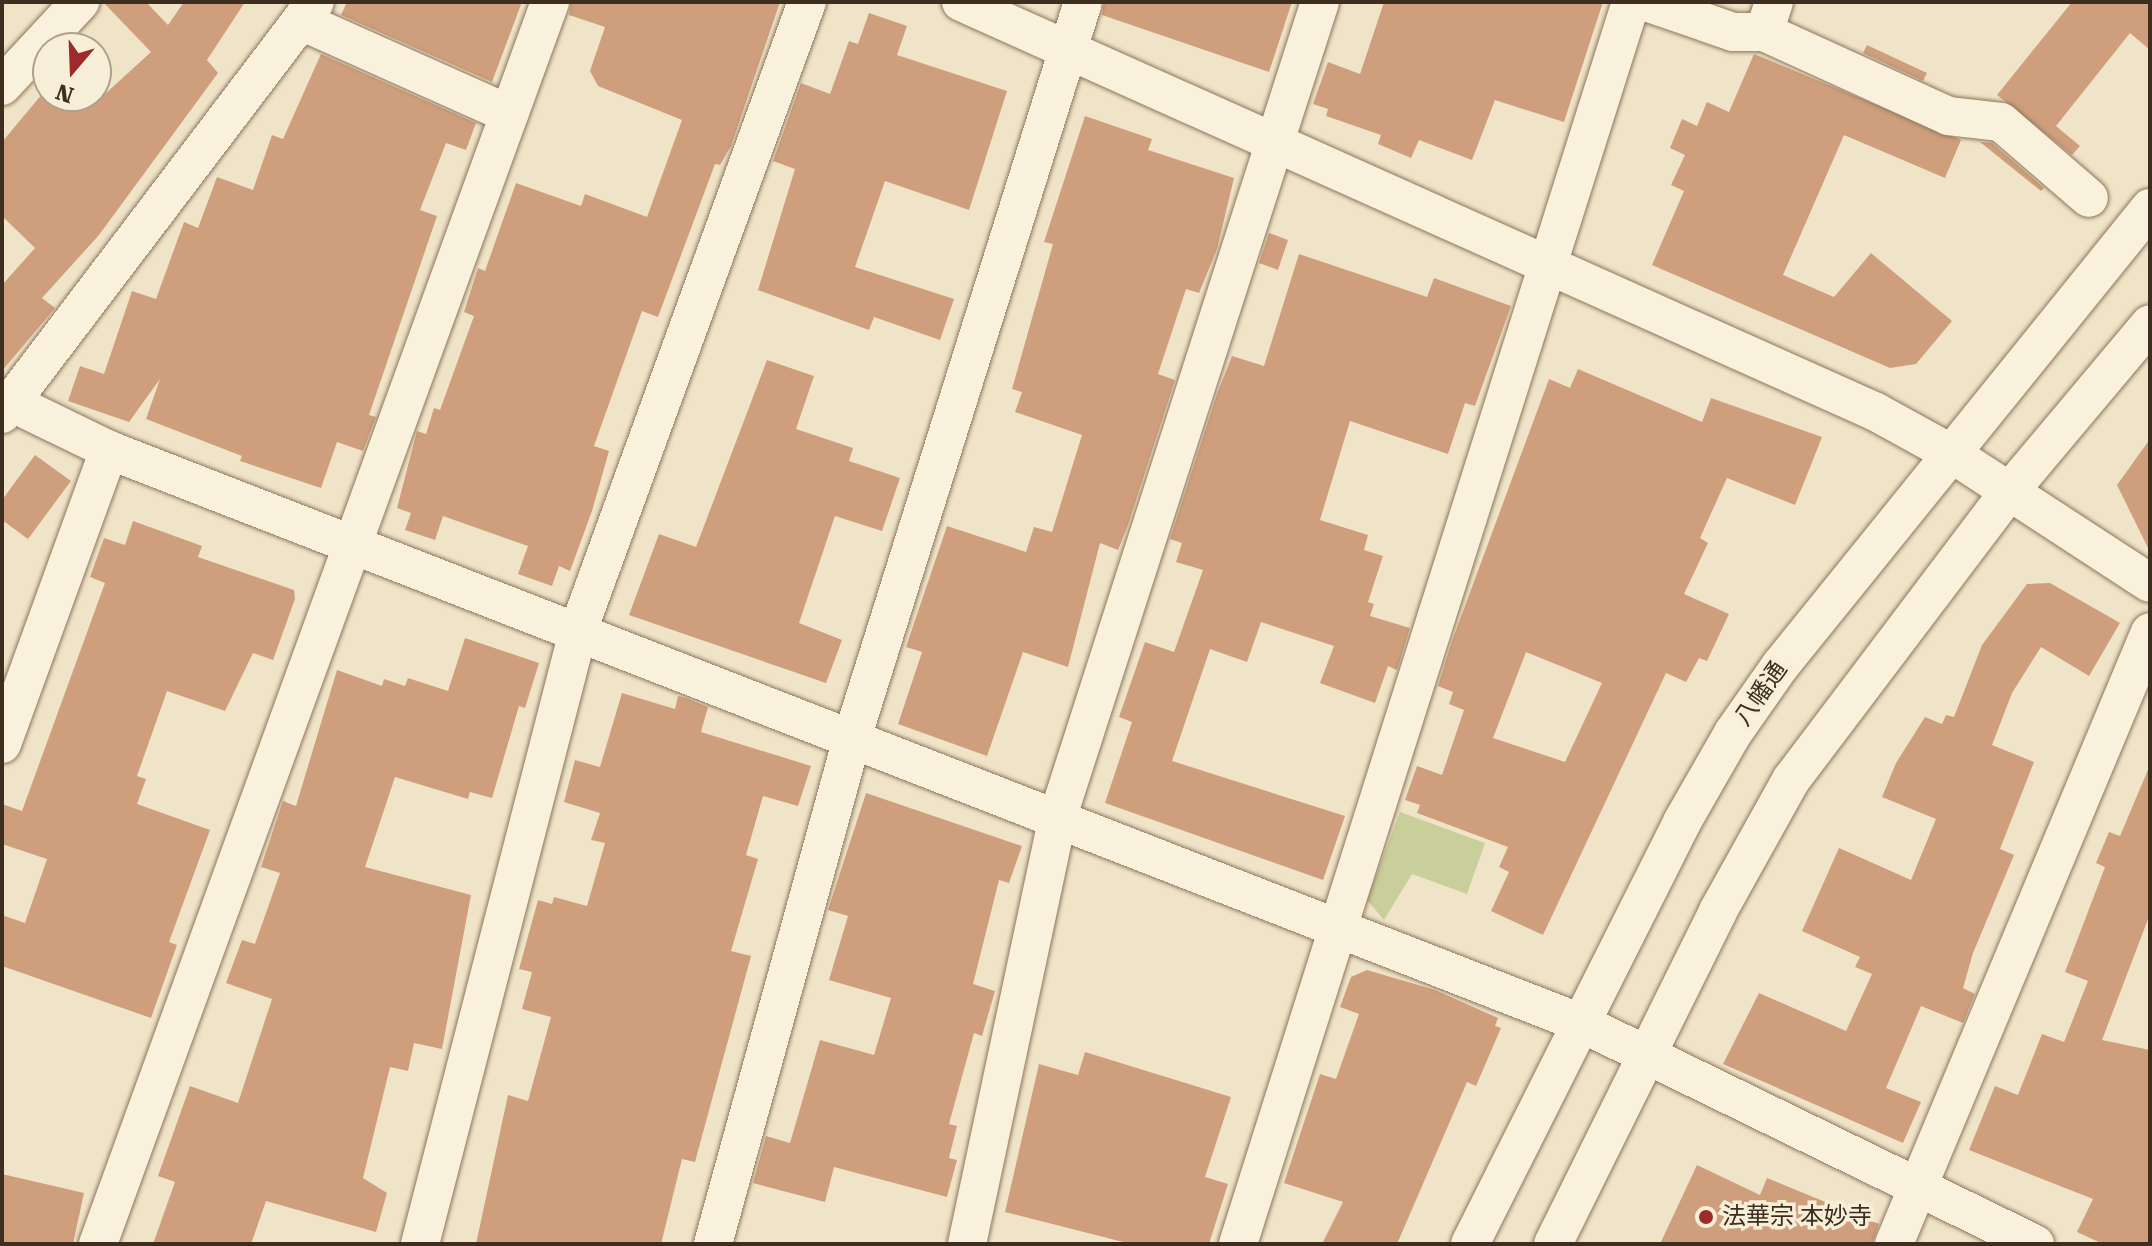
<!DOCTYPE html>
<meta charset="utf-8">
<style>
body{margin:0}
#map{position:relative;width:2152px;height:1246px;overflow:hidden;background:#f0e4c8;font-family:"Roboto Serif","Noto Sans JP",serif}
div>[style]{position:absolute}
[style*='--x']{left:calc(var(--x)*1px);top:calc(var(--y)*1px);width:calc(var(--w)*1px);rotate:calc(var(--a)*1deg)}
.green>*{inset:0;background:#c9cf9b}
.building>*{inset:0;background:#cf9f7d}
.roads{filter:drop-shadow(0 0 2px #8d765c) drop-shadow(0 0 2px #8d765c)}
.minor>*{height:38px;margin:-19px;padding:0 19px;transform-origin:19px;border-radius:19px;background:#faf1dc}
.dots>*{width:22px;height:22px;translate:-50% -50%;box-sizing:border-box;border:4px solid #f7eed8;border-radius:50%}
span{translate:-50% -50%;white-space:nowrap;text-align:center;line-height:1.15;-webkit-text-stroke:7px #f7eed8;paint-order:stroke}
.street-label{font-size:24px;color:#3d2e20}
.poi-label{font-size:24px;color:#3d2e20}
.left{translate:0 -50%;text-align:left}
.frame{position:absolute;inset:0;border:4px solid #3d2e20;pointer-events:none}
.north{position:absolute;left:32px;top:32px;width:80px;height:80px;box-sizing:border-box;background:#f7eed8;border:2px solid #ada18e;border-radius:50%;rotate:199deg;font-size:22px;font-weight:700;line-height:32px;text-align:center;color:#3d2e20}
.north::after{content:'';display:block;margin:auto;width:28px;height:36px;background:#9e2a2b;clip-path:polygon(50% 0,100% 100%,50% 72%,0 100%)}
</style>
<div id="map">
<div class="green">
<i style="clip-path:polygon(1400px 812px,1485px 843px,1467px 894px,1412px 874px,1384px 920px,1367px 900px)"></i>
</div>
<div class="building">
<i style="clip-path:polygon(103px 2px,146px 2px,168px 25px,184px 2px,245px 2px,207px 60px,218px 73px,99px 235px,42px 298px,55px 308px,2px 371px,2px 285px,35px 248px,2px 216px,2px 142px,48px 87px,48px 96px,96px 96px,96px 86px,105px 94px,151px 52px)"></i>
<i style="clip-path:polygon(347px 2px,522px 2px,492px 82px,341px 15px)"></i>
<i style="clip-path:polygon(571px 2px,780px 2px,731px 146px,720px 165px,715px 164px,658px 317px,642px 311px,594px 446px,609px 451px,592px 511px,570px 571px,559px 566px,552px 586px,518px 574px,528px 546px,443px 516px,435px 540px,405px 530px,411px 513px,397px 508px,417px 431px,426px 434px,434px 408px,440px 410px,474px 316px,464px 312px,478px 268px,485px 271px,516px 183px,581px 206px,585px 194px,647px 217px,682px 120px,598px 86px,590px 71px,605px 27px,569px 15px)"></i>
<i style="clip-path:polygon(1104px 2px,1292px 2px,1269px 72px,1102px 15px)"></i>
<i style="clip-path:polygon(1384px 2px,1603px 2px,1564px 122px,1495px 100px,1472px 160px,1419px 140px,1411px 158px,1378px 144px,1381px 135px,1326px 116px,1328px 109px,1313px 104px,1328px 62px,1360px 74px)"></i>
<i style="clip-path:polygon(2072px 2px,2150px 2px,2150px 50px,2130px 33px,2056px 126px,2080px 146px,2072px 155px,1997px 95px)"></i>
<i style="clip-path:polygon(869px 13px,907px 26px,897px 55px,1007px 91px,969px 210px,885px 181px,855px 267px,954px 299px,940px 340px,874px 317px,869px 330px,758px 290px,795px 169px,773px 161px,801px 83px,830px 94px,849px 41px,858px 44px)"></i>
<i style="clip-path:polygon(1867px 45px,1927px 73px,1923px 81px,1863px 53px)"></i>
<i style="clip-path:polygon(321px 54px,476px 123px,466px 150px,446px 143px,420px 210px,437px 216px,369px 415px,376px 417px,363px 451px,337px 442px,321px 488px,240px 461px,242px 456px,146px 419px,160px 379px,129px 422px,68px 401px,80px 366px,104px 374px,132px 291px,156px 299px,184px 222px,198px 228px,217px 177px,253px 190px,272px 135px,283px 139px)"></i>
<i style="clip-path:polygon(1754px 54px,1961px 140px,1945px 178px,1844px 135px,1783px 275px,1834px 297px,1871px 253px,1952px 321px,1916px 364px,1890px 368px,1652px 265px,1684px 191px,1671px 185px,1685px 155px,1670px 148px,1682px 119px,1697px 126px,1707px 102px,1729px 112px)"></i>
<i style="clip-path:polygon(1085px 116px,1152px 139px,1148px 150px,1234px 178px,1217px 249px,1199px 293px,1186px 289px,1158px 374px,1175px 380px,1128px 525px,1118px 550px,1100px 543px,1068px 667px,1023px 652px,987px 756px,898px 724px,922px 652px,906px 647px,947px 526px,1026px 552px,1034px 527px,1052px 532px,1082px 435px,1015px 412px,1022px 392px,1012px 389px,1053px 244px,1044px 242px)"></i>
<i style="clip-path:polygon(1980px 142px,1992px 143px,2044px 188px,2041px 191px)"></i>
<i style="clip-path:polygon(1269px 233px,1288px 240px,1278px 270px,1259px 263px)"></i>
<i style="clip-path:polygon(1299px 254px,1427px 297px,1434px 278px,1511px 306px,1475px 406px,1465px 403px,1448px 454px,1350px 421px,1320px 520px,1368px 535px,1364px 550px,1383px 556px,1368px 602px,1374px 604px,1370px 616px,1410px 628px,1397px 670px,1388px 666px,1375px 703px,1320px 683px,1334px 646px,1261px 622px,1247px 662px,1210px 649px,1172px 761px,1345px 816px,1323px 880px,1105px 803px,1132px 722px,1119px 717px,1145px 642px,1174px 652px,1203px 570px,1176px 562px,1182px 543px,1170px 539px,1217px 394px,1232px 356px,1264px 366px)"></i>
<i style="clip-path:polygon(767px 360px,814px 376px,796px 429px,853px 448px,849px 461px,900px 478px,882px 531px,835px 516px,799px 623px,842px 640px,826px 683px,629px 615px,659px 534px,696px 547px)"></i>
<i style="clip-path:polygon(evenodd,1578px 369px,1702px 422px,1711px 398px,1822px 437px,1795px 505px,1727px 478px,1700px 538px,1708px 543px,1684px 594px,1729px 614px,1707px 661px,1699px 658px,1686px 682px,1666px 673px,1543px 935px,1491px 911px,1509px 872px,1499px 867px,1508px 847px,1417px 813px,1420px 805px,1405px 800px,1417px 766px,1442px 775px,1464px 710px,1449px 704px,1453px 692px,1438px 686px,1452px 641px,1549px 379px,1570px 388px,1578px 369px,1526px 652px,1602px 683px,1565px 762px,1493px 738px,1526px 652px)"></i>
<i style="clip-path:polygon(2150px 439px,2150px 552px,2117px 485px)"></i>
<i style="clip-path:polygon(35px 455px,71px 481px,28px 539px,2px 520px,2px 500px)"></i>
<i style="clip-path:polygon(133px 521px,202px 546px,198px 557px,294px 590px,295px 599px,273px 660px,253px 653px,225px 711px,167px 691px,137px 776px,146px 779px,137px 804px,210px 830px,169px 942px,177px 945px,151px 1018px,2px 966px,2px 915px,25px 923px,47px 859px,2px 844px,2px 804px,22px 811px,105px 583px,90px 577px,104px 538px,125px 545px)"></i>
<i style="clip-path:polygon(2050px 583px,2120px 623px,2089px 676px,2041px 647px,2012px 693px,1992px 745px,2034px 762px,2000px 849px,2014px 855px,1973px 953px,1963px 988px,1975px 994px,1963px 1023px,1921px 1006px,1886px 1088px,1921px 1102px,1903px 1143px,1723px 1064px,1759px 993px,1846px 1031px,1872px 974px,1855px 967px,1860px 957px,1802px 931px,1839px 848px,1911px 880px,1936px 819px,1882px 797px,1896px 763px,1925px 717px,1942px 724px,1946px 715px,1954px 717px,1982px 645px,2027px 584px)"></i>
<i style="clip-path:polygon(465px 638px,539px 663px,525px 708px,519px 706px,492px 798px,470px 792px,468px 799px,395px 777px,365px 867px,471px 895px,442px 1049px,414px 1043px,408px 1071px,390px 1067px,363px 1178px,387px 1193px,376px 1232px,266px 1201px,251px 1244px,153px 1244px,175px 1182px,158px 1176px,190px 1086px,238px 1103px,272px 999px,226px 983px,242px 940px,255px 944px,280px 873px,261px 867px,283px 801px,296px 806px,337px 670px,382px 686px,384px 679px,405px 686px,408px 678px,448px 691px)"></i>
<i style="clip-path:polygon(622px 693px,675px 709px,678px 696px,686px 698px,708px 707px,701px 732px,811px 766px,798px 806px,763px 796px,746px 855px,758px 859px,731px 951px,751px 956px,695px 1162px,682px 1159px,661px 1244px,476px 1244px,508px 1095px,528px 1101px,551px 1017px,522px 1009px,532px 972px,519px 969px,538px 900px,552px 904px,554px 897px,587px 906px,605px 843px,591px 840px,600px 813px,564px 802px,575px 760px,600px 767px)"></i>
<i style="clip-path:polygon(2150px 765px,2150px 914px,2102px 1040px,2150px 1050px,2150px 1244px,2103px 1244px,2077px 1232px,2093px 1199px,1969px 1150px,1995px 1086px,2018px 1095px,2042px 1034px,2064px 1042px,2088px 981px,2065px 972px,2105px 867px,2096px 863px,2109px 832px,2120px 836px)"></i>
<i style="clip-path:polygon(866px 793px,1022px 846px,1009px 883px,999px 880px,973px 984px,995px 991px,982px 1036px,974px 1033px,949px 1124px,957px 1126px,949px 1158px,957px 1160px,947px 1197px,834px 1167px,825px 1202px,753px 1183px,766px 1136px,790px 1143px,820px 1040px,874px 1055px,891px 998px,829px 980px,848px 916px,828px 910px)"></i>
<i style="clip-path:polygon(1367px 970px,1435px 990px,1498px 1018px,1495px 1026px,1501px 1028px,1476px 1086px,1467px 1082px,1397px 1244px,1322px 1244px,1343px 1202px,1284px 1183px,1320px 1074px,1336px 1079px,1359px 1014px,1340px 1007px,1351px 977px)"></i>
<i style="clip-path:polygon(1085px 1052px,1231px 1097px,1205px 1177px,1228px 1184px,1209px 1244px,1131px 1244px,1005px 1212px,1039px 1064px,1078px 1075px)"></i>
<i style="clip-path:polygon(1697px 1165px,1760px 1195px,1767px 1178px,1879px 1224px,1872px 1244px,1660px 1244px)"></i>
<i style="clip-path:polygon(2px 1174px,84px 1193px,73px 1244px,2px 1244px)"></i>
</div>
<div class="roads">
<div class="minor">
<i style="--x:961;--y:2;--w:1003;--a:24.14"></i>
<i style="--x:1876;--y:412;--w:87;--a:28.9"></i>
<i style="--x:1952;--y:454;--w:236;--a:33.1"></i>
<i style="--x:1646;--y:2;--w:92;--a:19"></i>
<i style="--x:1733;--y:32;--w:31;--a:0"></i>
<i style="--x:1774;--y:2;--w:32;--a:108"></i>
<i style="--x:1764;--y:32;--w:202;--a:24.5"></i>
<i style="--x:1948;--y:116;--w:53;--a:6.5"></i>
<i style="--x:2001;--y:122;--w:116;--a:40.8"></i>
<i style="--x:301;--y:21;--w:228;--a:24.1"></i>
<i style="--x:2;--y:86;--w:115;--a:-47.1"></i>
<i style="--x:2;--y:398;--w:119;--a:25.9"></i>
<i style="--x:109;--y:450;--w:1580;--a:21.27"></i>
<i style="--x:1581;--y:1023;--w:505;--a:25.96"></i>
<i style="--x:2;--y:414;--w:517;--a:-52.78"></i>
<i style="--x:2;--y:744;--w:313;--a:-70"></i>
<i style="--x:98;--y:1244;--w:1322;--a:-70"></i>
<i style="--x:420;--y:1244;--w:636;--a:-75.53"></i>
<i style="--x:579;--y:628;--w:666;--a:-69.99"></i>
<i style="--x:713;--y:1244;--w:528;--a:-74.62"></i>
<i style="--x:853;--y:735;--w:768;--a:-72.58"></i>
<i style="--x:967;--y:1244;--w:438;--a:-78"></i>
<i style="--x:1058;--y:816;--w:855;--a:-72.16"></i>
<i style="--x:1238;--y:1244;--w:1303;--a:-72.44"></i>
<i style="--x:1470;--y:1244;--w:472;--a:-63.3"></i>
<i style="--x:1682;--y:822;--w:103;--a:-60.2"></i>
<i style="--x:1733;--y:733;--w:82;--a:-55"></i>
<i style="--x:1780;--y:666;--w:589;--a:-51.07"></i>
<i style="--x:1553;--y:1244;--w:372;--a:-63.6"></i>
<i style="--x:1718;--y:911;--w:150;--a:-60.9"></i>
<i style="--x:1791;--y:780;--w:361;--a:-52.9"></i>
<i style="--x:2009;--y:492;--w:219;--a:-50"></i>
<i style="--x:1894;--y:1244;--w:663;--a:-67.3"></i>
</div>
</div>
<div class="dots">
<i style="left:1706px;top:1217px;background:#9e2a2b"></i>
</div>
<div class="street-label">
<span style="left:1761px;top:694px;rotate:-55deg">八幡通</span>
</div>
<div class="poi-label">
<span class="left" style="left:1722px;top:1217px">法華宗 本妙寺</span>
</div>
<div class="frame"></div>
<div class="north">N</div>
</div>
